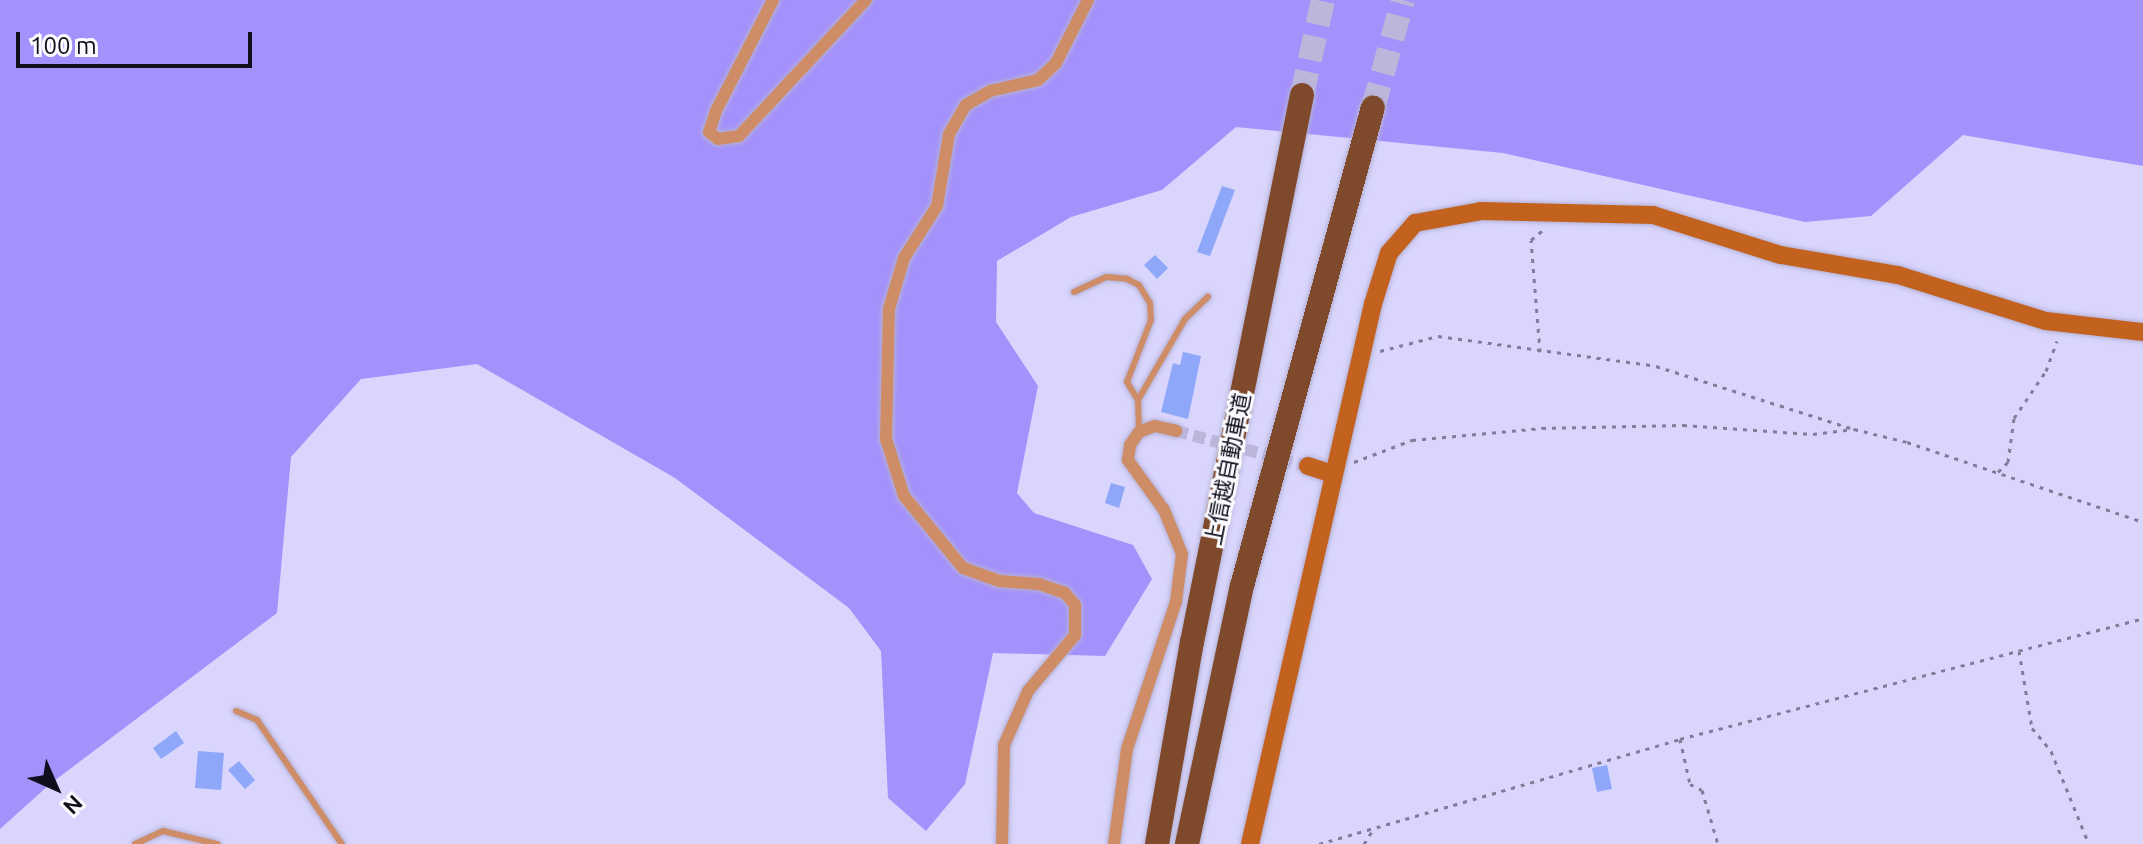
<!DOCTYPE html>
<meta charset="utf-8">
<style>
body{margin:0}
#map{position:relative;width:2143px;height:844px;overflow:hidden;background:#d9d5fd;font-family:Ubuntu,"Noto Sans JP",sans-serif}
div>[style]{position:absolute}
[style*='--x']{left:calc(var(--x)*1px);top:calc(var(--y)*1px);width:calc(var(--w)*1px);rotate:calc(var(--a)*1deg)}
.forest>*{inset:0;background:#a491fc}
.building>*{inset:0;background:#8ea7f9}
.street-tunnel>*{height:12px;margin-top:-6px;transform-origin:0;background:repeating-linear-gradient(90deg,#bbb7db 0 12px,transparent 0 18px)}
.highway-tunnel>*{height:24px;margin-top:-12px;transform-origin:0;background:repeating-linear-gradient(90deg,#bbb7db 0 24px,transparent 0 36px)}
.path>*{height:3px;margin-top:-1.5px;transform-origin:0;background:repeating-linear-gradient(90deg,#807d99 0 4px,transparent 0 10px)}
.roads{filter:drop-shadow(0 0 2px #b5b1d4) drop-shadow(0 0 2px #b5b1d4)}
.lane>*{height:6px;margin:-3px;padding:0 3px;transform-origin:3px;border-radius:3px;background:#ce8c67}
.street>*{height:12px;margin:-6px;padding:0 6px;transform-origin:6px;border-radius:6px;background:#ce8c67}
.secondary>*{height:18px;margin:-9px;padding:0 9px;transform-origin:9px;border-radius:9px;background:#c3621e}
.highway>*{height:24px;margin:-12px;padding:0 12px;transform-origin:12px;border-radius:12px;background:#7f4a2b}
span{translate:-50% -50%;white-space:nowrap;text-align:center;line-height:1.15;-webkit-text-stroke:6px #fbfbff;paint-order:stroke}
.street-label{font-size:22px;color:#100e1c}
.north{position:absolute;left:16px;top:748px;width:80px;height:80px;-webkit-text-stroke:6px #fbfbff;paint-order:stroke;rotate:135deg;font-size:22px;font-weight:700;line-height:32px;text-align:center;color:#100e1c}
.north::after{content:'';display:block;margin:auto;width:28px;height:36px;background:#100e1c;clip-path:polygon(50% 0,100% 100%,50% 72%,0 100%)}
.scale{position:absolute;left:16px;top:32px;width:236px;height:36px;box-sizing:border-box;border:4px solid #100e1c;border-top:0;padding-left:10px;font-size:24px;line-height:28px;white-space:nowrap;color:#100e1c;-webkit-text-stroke:6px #fbfbff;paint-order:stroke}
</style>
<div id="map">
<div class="forest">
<i style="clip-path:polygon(0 0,2143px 0,2143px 166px,1963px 135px,1871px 216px,1805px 222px,1503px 153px,1236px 127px,1162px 190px,1071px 217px,997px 261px,996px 322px,1038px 386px,1017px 493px,1034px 513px,1133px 545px,1152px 579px,1105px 656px,993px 653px,965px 784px,926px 831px,888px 798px,881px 651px,849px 608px,675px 478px,477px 364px,361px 379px,291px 457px,277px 613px,50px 784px,0 829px)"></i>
</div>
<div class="building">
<i style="clip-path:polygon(1222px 186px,1235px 190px,1210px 256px,1197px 252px)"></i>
<i style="clip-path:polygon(1155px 255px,1168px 268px,1157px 279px,1144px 265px)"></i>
<i style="clip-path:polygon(1183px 352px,1201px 356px,1188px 419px,1161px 412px,1173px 363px,1180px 365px)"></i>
<i style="clip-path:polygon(1111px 483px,1125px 487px,1119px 508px,1105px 503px)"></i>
<i style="clip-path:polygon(176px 731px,184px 743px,161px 759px,153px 748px)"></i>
<i style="clip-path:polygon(198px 751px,224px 753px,221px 790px,195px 788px)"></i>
<i style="clip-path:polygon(239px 761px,255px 780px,245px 789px,228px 770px)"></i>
<i style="clip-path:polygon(1607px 765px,1612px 789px,1597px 792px,1592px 768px)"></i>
</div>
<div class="street-tunnel">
<i style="--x:1176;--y:431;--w:137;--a:14.9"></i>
</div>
<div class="highway-tunnel">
<i style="--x:1302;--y:95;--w:97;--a:-77.5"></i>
<i style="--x:1373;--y:108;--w:112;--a:-74.5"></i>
</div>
<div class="path">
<i style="--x:1380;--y:351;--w:60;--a:-14.5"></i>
<i style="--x:1438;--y:336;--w:220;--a:7.8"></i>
<i style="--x:1656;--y:366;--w:204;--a:17.7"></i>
<i style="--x:1540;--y:352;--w:112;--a:-94.6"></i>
<i style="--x:1531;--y:240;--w:17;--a:-40"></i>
<i style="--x:1354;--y:462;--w:62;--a:-20.8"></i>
<i style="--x:1412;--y:440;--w:131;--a:-5.3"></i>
<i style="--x:1542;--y:428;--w:141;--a:-1.2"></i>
<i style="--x:1683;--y:425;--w:130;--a:4"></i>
<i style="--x:1813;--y:434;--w:41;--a:-7"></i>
<i style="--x:1854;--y:429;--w:55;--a:13.8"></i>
<i style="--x:1907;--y:442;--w:249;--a:18.7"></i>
<i style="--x:1998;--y:472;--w:14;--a:-45"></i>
<i style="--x:2008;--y:462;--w:44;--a:-82.2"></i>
<i style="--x:2014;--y:418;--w:57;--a:-55.8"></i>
<i style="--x:2046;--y:371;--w:32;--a:-70"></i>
<i style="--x:2019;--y:651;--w:78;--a:80.4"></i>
<i style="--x:2032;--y:728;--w:30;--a:50"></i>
<i style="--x:2051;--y:751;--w:100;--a:67.8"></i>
<i style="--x:1680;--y:739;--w:46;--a:77.5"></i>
<i style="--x:1690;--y:784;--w:13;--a:27"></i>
<i style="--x:1702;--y:790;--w:56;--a:73.5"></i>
<i style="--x:1319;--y:844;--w:376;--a:-16.2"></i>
<i style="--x:1680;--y:739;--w:479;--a:-14.6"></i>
<i style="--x:1364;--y:844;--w:15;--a:-58"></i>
</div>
<div class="roads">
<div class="lane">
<i style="--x:1074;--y:292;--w:35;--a:-25"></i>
<i style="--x:1106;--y:277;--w:21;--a:5"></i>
<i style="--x:1127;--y:279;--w:13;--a:27"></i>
<i style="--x:1139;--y:285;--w:21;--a:59"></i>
<i style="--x:1150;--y:303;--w:17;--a:87"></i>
<i style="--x:1151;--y:320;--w:66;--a:111.2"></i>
<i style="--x:1127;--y:382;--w:21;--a:59"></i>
<i style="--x:1138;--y:400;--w:32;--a:88"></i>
<i style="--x:1138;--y:400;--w:94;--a:-59.9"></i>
<i style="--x:1185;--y:319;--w:32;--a:-44"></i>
<i style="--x:236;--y:711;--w:23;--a:23"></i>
<i style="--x:257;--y:720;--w:150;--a:55.6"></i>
<i style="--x:135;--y:844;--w:31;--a:-25"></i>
<i style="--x:163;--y:831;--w:56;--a:13.5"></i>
</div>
<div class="street">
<i style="--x:773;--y:0;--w:125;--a:117.2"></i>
<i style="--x:716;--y:111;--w:22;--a:108"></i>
<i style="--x:709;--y:132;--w:11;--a:38"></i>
<i style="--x:718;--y:139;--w:21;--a:-8"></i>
<i style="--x:739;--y:136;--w:186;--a:-47"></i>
<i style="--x:1002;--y:844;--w:99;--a:-88.8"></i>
<i style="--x:1004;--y:745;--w:59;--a:-66"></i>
<i style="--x:1028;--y:691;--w:73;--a:-50"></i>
<i style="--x:1075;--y:635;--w:30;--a:-90"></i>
<i style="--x:1075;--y:605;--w:16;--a:-130"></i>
<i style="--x:1065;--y:593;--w:28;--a:-161"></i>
<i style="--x:1039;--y:584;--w:40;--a:-175.7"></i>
<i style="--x:999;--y:581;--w:38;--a:-160"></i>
<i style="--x:963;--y:568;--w:93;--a:-129.3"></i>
<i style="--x:904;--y:496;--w:60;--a:-107.5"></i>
<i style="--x:886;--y:439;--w:130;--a:-88.7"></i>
<i style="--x:889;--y:309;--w:53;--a:-73.6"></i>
<i style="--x:904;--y:258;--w:62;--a:-57.6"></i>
<i style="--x:937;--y:206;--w:73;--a:-80.5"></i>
<i style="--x:949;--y:134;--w:34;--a:-60"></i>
<i style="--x:966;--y:105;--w:28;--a:-30"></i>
<i style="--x:990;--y:91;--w:49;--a:-12.9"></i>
<i style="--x:1038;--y:80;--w:25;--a:-43"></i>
<i style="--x:1056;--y:63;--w:71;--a:-63.1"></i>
<i style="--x:1114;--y:844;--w:96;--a:-82.2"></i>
<i style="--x:1127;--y:749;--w:155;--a:-71.6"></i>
<i style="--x:1176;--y:602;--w:48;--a:-82.9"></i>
<i style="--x:1182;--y:554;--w:48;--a:-112.2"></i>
<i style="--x:1164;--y:510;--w:62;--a:-125.8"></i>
<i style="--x:1128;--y:460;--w:15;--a:-82"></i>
<i style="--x:1130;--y:445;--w:16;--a:-55"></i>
<i style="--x:1139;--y:432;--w:17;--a:-21"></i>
<i style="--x:1155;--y:426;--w:22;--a:13"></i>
</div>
<div class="secondary">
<i style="--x:1308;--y:466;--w:26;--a:18"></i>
<i style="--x:1250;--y:844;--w:554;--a:-77.17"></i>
<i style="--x:1373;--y:304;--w:53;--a:-72.6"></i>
<i style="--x:1389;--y:253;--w:40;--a:-49"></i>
<i style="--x:1415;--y:223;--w:67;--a:-10.3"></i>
<i style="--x:1481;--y:211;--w:172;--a:1.3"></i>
<i style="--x:1653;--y:215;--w:134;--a:17.4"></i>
<i style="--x:1781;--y:255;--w:119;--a:9.7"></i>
<i style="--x:1898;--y:275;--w:155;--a:17.3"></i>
<i style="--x:2046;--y:321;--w:98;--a:6.5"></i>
</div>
<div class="highway">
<i style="--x:1157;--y:844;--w:205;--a:-80.2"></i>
<i style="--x:1192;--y:642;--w:558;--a:-78.63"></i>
<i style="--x:1187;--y:844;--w:264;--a:-78"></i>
<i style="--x:1242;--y:586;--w:496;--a:-74.7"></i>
</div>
</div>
<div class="street-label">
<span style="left:1227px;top:469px;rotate:-79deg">上信越自動車道</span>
</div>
<div class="north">N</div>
<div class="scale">100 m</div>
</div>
